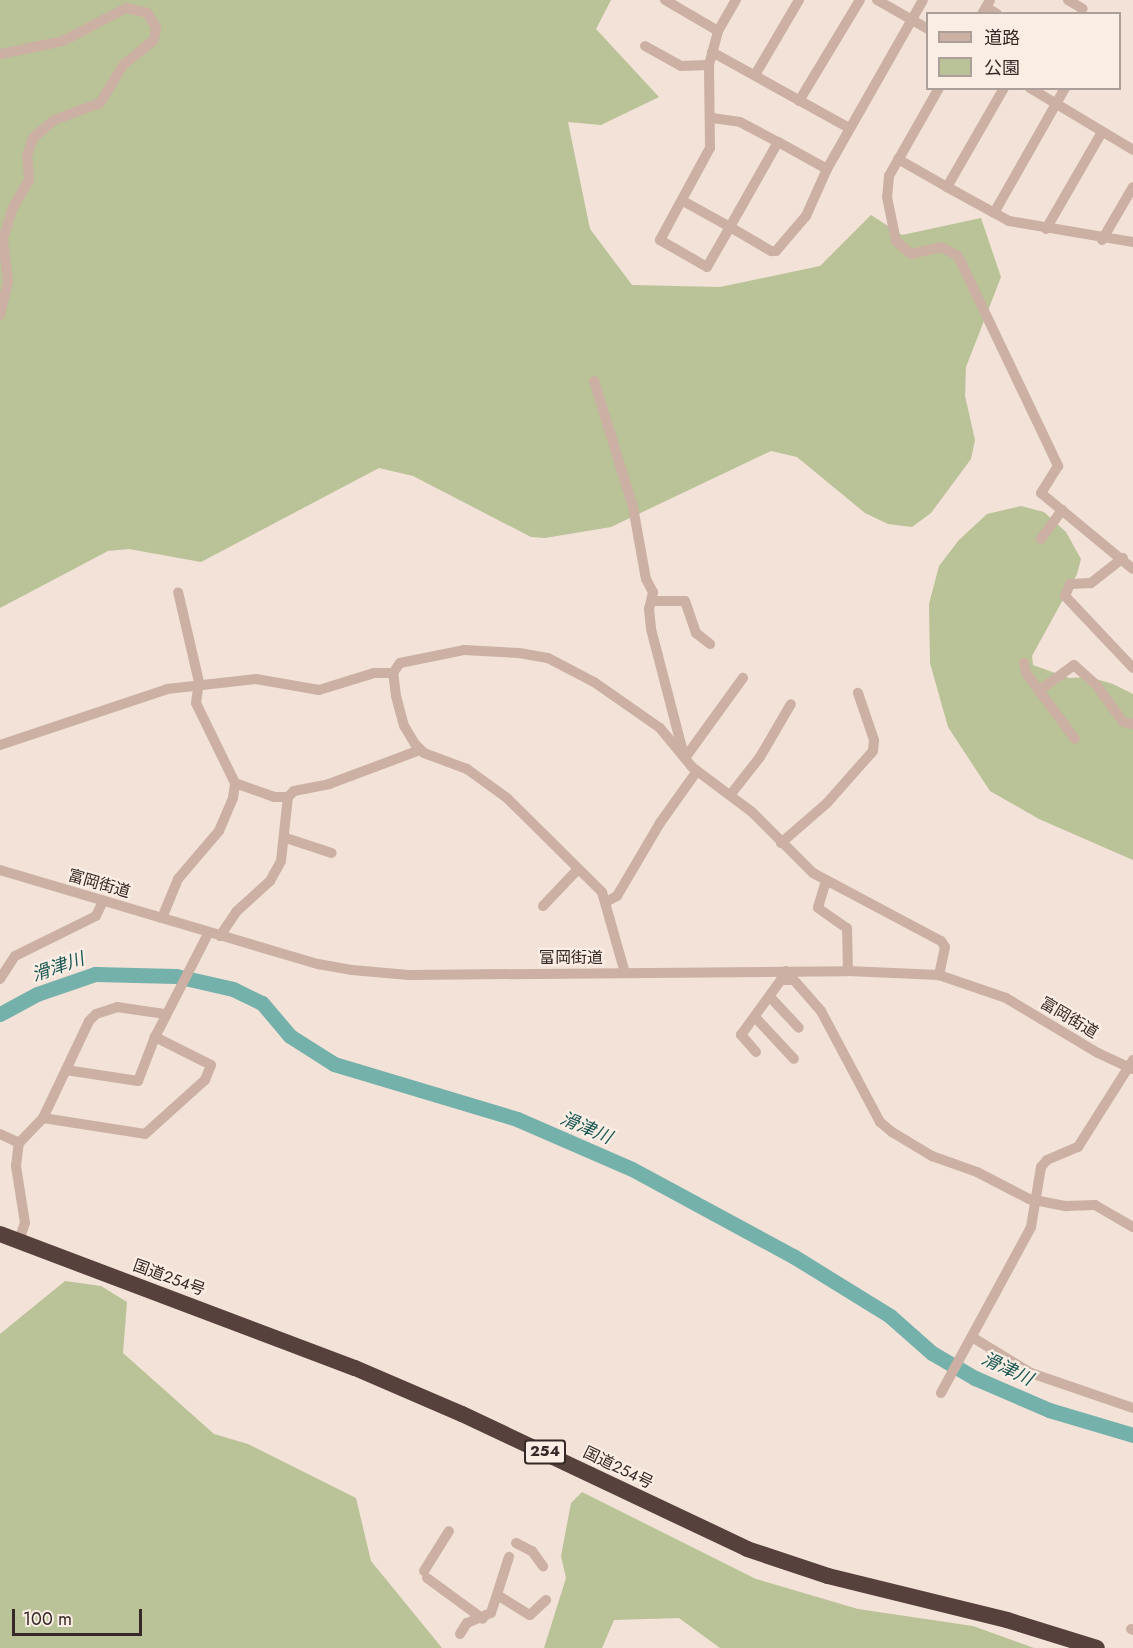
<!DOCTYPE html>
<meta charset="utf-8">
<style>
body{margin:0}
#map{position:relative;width:1133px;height:1648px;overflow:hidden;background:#f2e2d8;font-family:Jost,"Noto Sans JP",sans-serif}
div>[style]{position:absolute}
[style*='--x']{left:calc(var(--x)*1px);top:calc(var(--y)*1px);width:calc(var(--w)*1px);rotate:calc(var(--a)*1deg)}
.green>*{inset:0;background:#bac297}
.river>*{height:15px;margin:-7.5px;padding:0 7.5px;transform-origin:7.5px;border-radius:7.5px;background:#75b1ab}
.minor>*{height:10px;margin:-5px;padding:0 5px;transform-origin:5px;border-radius:5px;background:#cbb0a3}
.highway>*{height:16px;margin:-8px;padding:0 8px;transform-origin:8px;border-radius:8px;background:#57413c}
span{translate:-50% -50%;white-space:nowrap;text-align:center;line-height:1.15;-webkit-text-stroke:4.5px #faede4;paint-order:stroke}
.shield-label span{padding:2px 4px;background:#faede4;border:2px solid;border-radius:4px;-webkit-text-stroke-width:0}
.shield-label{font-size:15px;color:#362826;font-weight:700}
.street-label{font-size:16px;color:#362826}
.water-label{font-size:18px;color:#195954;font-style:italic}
.legend{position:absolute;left:926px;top:12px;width:195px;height:78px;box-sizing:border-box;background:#faede4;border:2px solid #ac9e98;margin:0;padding:8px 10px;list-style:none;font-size:18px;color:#362826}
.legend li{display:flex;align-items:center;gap:12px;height:30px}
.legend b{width:30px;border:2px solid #ac9e98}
.scale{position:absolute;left:12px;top:1609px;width:130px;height:27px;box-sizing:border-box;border:3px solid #362826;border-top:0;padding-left:8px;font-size:18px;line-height:21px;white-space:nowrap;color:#362826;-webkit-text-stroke:4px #faede4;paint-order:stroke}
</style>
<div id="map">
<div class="green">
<i style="clip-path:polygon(0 0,611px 0,596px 29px,659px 97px,601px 125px,568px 122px,590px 229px,632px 285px,720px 287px,820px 266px,871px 215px,902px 235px,981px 218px,1001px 277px,966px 367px,965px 396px,975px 440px,971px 459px,931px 513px,912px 527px,888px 524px,865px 513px,797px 457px,771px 451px,611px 527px,545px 538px,531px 537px,413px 476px,379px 468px,201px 562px,129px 549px,108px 551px,0 608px)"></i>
<i style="clip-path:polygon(1021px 506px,1044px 512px,1066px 532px,1081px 559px,1077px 574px,1032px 656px,1033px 665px,1069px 678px,1089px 677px,1113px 684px,1133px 694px,1133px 860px,1039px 819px,990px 791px,948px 727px,930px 663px,929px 604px,939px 566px,959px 540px,987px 514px)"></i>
<i style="clip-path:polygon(65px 1281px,101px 1286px,127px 1302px,123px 1353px,214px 1434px,248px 1444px,356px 1498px,371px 1561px,442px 1648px,0 1648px,0 1334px)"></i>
<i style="clip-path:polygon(582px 1492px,756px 1579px,858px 1609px,973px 1626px,1034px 1648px,720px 1648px,679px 1618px,614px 1620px,602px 1648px,544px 1648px,566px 1578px,561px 1556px,571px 1503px)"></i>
</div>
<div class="river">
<i style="--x:0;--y:1014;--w:42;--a:-28.4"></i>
<i style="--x:37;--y:994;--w:61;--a:-19"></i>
<i style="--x:95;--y:974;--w:81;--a:1.4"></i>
<i style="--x:176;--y:976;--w:58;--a:12.8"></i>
<i style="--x:233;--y:989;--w:32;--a:26"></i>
<i style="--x:262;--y:1003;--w:43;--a:49.7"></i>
<i style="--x:290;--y:1036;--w:52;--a:32.5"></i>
<i style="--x:334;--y:1064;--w:191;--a:16.7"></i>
<i style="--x:517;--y:1119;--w:125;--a:23.5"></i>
<i style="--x:632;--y:1169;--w:183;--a:28.4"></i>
<i style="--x:793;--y:1256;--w:114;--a:31.7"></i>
<i style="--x:890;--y:1316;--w:56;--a:41.4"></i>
<i style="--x:932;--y:1353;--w:50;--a:30.2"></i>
<i style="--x:975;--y:1378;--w:81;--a:23.4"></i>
<i style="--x:1049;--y:1410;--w:88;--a:16.6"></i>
</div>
<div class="minor">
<i style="--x:665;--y:0;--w:61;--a:30.3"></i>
<i style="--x:877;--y:0;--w:59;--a:29.6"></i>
<i style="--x:1068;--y:0;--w:17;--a:31"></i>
<i style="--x:986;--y:7;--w:13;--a:32"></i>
<i style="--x:982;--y:14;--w:16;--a:-60"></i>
<i style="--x:645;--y:46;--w:41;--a:29.1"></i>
<i style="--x:681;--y:66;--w:28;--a:-2"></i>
<i style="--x:709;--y:65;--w:35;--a:-75"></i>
<i style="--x:718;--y:31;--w:36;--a:-60"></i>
<i style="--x:712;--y:52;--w:157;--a:29"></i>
<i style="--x:0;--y:54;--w:64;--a:-11.7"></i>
<i style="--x:63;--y:41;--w:71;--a:-27.6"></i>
<i style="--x:126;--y:8;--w:22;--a:13"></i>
<i style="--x:147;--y:13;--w:17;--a:57"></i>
<i style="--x:156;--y:27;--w:13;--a:99"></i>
<i style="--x:154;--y:40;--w:38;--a:141"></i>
<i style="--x:124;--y:64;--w:46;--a:121.6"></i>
<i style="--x:100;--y:103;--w:49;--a:159.7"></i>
<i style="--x:54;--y:120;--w:28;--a:139"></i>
<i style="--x:33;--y:138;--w:18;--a:109"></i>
<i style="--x:27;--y:155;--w:25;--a:85"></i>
<i style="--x:29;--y:180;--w:34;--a:120"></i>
<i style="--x:12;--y:210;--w:31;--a:107"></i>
<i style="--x:3;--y:240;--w:42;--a:83.2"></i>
<i style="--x:8;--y:282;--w:34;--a:104"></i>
<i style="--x:755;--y:75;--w:87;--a:-59.6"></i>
<i style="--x:939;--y:88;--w:101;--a:119.6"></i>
<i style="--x:889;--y:176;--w:21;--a:95"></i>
<i style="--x:887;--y:197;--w:45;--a:78.4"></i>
<i style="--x:896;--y:241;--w:20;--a:41"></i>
<i style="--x:911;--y:254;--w:31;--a:-13"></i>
<i style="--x:941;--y:247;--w:19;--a:28"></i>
<i style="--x:958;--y:256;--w:233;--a:64.5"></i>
<i style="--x:1058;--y:466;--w:32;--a:122"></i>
<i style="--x:1041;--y:493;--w:119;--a:39.6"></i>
<i style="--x:1030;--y:88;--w:120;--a:31"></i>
<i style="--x:799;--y:101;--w:118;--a:-58.9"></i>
<i style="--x:712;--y:118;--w:28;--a:8"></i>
<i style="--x:740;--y:122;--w:43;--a:27.8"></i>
<i style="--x:898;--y:159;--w:56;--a:29.7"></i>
<i style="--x:947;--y:187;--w:114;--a:-60.1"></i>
<i style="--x:827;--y:169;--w:194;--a:-60.4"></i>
<i style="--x:947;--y:187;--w:71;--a:28.7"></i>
<i style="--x:1009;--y:221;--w:126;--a:9.6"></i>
<i style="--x:683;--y:201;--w:54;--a:29"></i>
<i style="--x:730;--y:227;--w:48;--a:30.3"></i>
<i style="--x:771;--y:251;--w:5;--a:0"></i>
<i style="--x:776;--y:251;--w:46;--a:-49.4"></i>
<i style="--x:806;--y:216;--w:51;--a:-65.9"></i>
<i style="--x:827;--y:169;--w:56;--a:-151.1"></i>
<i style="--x:778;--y:142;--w:98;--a:119.5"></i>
<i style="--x:730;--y:227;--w:46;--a:119.9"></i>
<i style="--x:707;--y:267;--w:54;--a:-150.1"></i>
<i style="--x:660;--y:240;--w:105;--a:-61.5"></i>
<i style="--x:710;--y:148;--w:83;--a:-90.7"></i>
<i style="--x:994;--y:213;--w:144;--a:-60.4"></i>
<i style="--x:1046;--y:229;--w:112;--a:-60"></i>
<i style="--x:1102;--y:240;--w:61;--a:-59.7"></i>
<i style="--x:594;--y:381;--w:132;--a:72.8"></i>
<i style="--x:633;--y:507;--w:73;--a:79.8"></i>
<i style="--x:646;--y:579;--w:15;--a:62"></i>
<i style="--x:653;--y:592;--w:17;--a:103"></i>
<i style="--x:649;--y:609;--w:20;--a:84"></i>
<i style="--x:651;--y:629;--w:127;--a:75.4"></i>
<i style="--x:1041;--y:539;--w:36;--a:-54"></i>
<i style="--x:1123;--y:558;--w:41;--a:142"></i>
<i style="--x:1091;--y:583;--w:21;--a:177"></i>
<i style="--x:1070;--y:584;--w:13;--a:113"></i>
<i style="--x:1065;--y:596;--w:99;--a:46.6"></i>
<i style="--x:653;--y:601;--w:32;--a:0"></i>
<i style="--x:685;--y:601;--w:34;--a:71"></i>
<i style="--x:696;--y:633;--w:18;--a:38"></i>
<i style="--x:1024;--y:663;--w:10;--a:79"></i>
<i style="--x:1026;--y:673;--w:82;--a:53.4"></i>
<i style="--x:1040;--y:690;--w:42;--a:-36.3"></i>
<i style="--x:1074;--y:665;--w:31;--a:42"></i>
<i style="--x:1097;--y:686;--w:44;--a:54.2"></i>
<i style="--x:1123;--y:722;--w:10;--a:11"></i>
<i style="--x:0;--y:745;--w:176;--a:-18.5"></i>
<i style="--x:167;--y:689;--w:90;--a:-6.4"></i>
<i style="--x:256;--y:679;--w:64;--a:9.9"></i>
<i style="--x:319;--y:690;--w:58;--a:-17.2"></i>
<i style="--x:374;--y:673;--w:19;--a:0"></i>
<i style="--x:685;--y:758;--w:99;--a:-54.1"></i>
<i style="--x:235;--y:783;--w:41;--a:19.7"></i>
<i style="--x:274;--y:797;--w:14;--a:0"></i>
<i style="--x:288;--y:797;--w:8;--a:-45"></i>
<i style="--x:294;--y:791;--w:36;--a:-11"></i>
<i style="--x:329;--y:784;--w:97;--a:-20.5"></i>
<i style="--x:731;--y:794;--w:47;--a:-51.9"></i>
<i style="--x:760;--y:757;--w:61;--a:-59.7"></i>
<i style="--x:286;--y:838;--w:48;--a:18.1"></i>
<i style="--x:781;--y:843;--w:61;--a:-41"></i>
<i style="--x:827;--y:803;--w:69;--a:-48.5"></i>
<i style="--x:873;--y:751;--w:11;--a:-85"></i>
<i style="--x:874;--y:740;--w:50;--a:-108.8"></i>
<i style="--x:0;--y:870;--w:332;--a:16.5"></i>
<i style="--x:318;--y:964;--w:35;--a:10"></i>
<i style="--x:352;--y:970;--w:57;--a:5"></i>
<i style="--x:409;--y:975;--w:439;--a:-0.5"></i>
<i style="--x:848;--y:971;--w:91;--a:2.5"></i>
<i style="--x:939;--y:975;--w:71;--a:18.9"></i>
<i style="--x:1006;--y:998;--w:107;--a:30.9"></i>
<i style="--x:1098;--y:1053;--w:38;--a:25"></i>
<i style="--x:826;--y:881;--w:28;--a:107"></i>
<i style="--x:818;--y:908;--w:35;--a:35"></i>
<i style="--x:847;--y:928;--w:43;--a:88.7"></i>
<i style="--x:606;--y:902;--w:13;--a:-29"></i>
<i style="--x:617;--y:896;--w:85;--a:-59.5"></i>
<i style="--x:660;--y:823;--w:64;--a:-54.6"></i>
<i style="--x:543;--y:906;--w:51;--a:-46.6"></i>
<i style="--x:162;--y:918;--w:42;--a:-67.7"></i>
<i style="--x:178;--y:879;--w:63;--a:-49.5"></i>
<i style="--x:219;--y:831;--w:36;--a:-67"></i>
<i style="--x:233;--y:798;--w:15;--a:-82"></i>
<i style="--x:235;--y:783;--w:89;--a:-116"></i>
<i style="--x:196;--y:703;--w:21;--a:-82"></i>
<i style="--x:199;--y:682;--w:92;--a:-103.1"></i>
<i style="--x:220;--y:936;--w:30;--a:-56"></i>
<i style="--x:237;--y:911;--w:45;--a:-42.3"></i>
<i style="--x:270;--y:881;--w:23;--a:-61"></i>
<i style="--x:281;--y:861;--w:64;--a:-83.8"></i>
<i style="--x:786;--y:971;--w:53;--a:48.8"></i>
<i style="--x:821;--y:1011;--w:126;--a:62"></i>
<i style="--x:880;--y:1122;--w:16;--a:40"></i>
<i style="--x:892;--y:1132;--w:47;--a:31"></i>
<i style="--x:932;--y:1156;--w:48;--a:19.6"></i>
<i style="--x:977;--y:1172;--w:59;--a:27.4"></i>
<i style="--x:1029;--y:1199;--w:38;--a:11"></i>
<i style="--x:1066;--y:1206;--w:29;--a:-2"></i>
<i style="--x:1095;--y:1205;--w:44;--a:30.1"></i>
<i style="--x:625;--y:973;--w:84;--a:-105.9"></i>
<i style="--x:602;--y:892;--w:134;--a:-135.3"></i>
<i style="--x:507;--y:798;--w:49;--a:-144.1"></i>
<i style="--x:467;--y:769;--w:46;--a:-159.6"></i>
<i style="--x:424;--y:753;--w:13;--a:-135"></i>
<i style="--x:415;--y:744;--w:21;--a:-121"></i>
<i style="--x:404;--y:726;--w:31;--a:-105"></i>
<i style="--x:396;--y:696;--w:23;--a:-97"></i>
<i style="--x:393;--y:673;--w:12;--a:-55"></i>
<i style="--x:400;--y:663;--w:65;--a:-11.5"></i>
<i style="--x:464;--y:650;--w:55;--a:3.1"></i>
<i style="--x:519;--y:653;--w:29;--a:10"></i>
<i style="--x:548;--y:658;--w:52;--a:27.6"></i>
<i style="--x:594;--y:682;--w:80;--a:34.9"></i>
<i style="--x:660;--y:728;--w:50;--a:50.6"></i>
<i style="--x:692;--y:767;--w:75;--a:36.9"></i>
<i style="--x:752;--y:812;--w:86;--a:45"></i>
<i style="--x:813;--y:873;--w:145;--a:28"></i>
<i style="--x:941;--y:941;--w:7;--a:56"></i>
<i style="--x:945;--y:947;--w:29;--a:102"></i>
<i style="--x:0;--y:979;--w:27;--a:-57"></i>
<i style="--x:15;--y:956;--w:90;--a:-26.3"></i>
<i style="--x:96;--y:916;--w:17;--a:-65"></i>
<i style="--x:770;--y:997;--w:42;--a:46.9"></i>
<i style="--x:755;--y:1017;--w:57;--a:47.1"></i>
<i style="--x:756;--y:1052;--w:23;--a:-131"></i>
<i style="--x:741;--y:1035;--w:68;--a:-54"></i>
<i style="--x:781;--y:980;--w:10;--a:0"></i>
<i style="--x:66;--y:1070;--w:73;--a:8.7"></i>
<i style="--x:138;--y:1081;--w:47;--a:-68.9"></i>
<i style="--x:43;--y:1118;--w:103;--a:8.9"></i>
<i style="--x:145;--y:1134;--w:81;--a:-42"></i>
<i style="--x:205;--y:1080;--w:16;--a:-68"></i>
<i style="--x:211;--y:1065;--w:63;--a:-153.4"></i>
<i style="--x:155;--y:1037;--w:118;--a:-62.8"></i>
<i style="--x:0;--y:1134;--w:21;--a:25"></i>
<i style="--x:19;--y:1241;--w:19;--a:-72"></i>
<i style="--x:25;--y:1223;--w:58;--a:-99"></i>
<i style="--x:16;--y:1166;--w:23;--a:-83"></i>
<i style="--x:19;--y:1143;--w:35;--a:-46"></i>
<i style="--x:43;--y:1118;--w:107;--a:-64.6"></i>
<i style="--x:89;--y:1021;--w:10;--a:-45"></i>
<i style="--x:96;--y:1014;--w:22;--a:-18"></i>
<i style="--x:117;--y:1007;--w:49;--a:8.3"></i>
<i style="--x:972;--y:1337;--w:69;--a:31.4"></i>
<i style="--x:1031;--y:1373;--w:108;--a:18.9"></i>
<i style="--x:941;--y:1393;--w:189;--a:-61.5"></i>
<i style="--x:1031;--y:1227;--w:61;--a:-80.5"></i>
<i style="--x:1041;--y:1167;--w:9;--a:-49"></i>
<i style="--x:1047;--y:1160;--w:34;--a:-23"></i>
<i style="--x:1078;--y:1147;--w:103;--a:-57.7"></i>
<i style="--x:516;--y:1543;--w:18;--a:27"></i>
<i style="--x:532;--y:1551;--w:19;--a:54"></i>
<i style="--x:424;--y:1571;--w:47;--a:-58"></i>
<i style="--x:427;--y:1578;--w:69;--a:36.2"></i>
<i style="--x:499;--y:1596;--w:36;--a:32"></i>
<i style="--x:530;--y:1615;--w:22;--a:-43"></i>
<i style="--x:1131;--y:1629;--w:2;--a:27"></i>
<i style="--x:460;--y:1634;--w:13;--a:-58"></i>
<i style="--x:467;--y:1623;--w:26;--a:-23"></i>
<i style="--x:491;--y:1613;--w:59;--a:-72.2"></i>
</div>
<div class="highway">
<i style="--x:0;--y:1234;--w:379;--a:20.7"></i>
<i style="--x:355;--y:1368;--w:116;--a:23.3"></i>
<i style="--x:462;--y:1414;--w:315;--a:25.3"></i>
<i style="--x:747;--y:1549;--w:85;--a:18.4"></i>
<i style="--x:828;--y:1576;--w:184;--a:13.8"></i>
<i style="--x:1007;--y:1620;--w:94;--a:17.3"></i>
</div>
<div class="shield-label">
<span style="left:545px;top:1452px">254</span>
</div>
<div class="street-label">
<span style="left:99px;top:884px;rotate:16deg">富岡街道</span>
<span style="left:571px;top:958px">富岡街道</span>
<span style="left:1069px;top:1018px;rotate:31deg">富岡街道</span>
<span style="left:169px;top:1278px;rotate:20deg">国道254号</span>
<span style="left:618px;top:1468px;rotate:26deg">国道254号</span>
</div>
<div class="water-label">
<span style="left:58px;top:967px;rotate:-19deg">滑津川</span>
<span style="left:586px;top:1128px;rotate:23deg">滑津川</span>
<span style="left:1007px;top:1369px;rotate:25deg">滑津川</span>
</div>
<ul class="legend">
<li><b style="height:8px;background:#cbb0a3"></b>道路</li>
<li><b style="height:16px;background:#bac297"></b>公園</li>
</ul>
<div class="scale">100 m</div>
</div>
